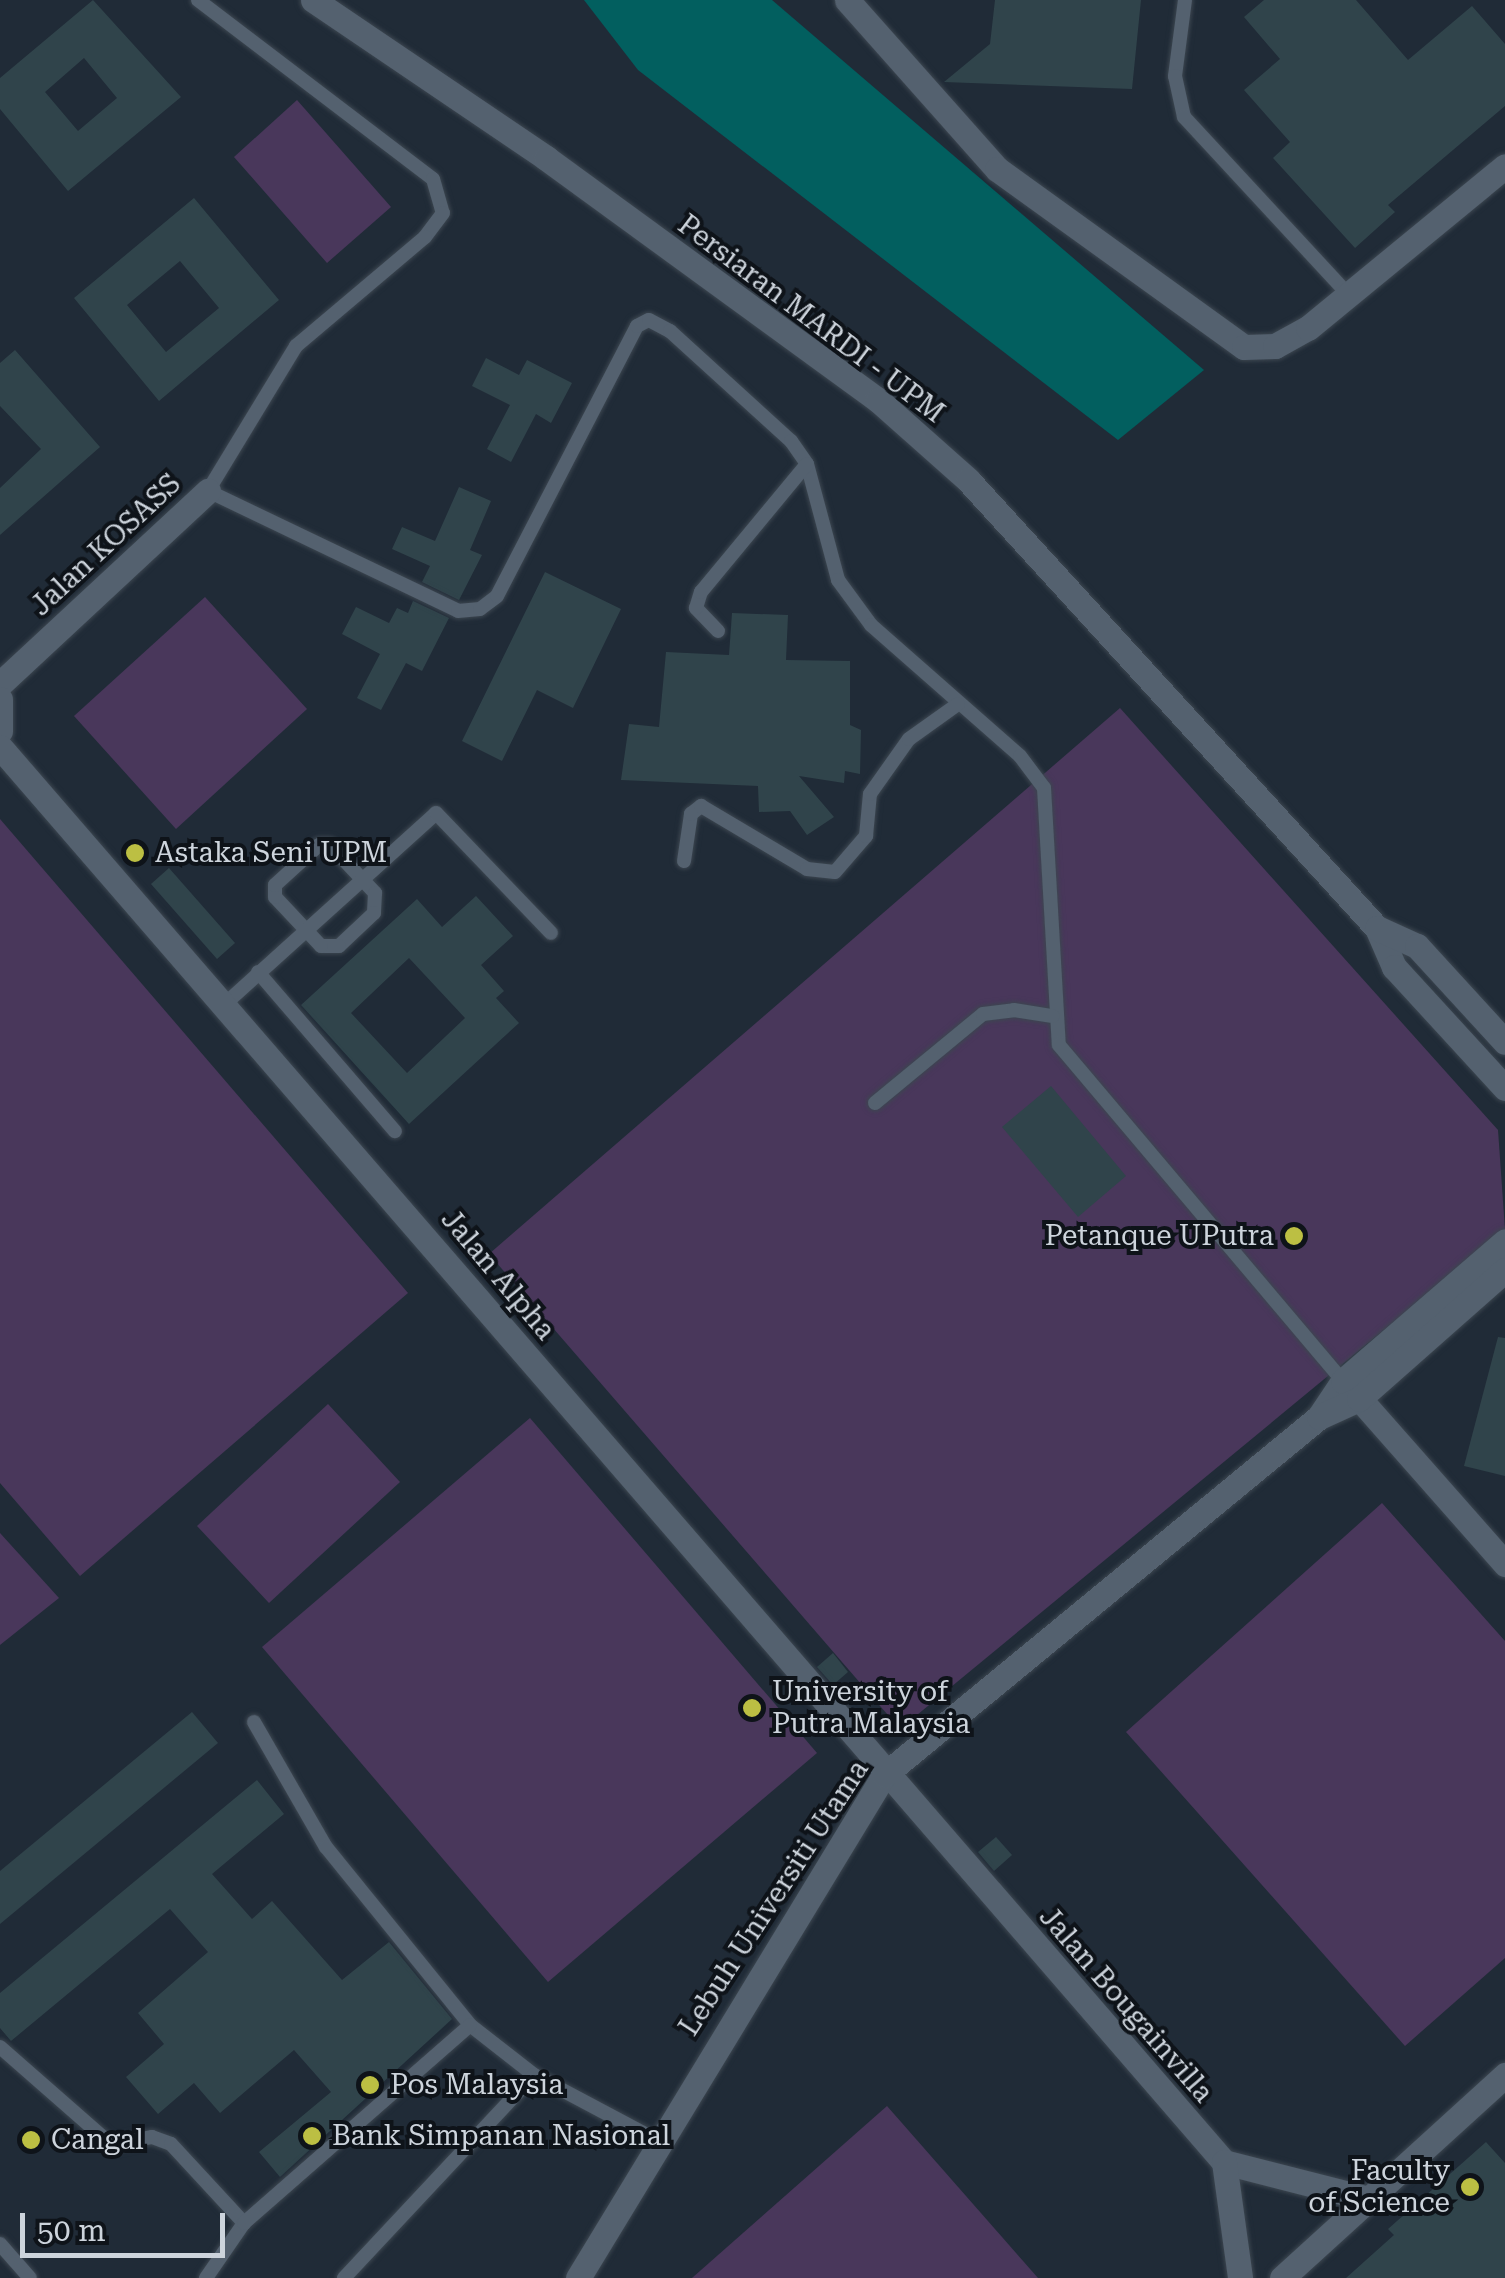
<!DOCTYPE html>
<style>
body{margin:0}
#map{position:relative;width:1505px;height:2278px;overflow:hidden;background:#202b37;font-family:"Roboto Serif",serif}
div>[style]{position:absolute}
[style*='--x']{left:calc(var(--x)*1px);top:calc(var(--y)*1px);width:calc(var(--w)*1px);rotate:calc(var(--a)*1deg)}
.green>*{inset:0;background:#49375b}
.water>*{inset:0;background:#025f5f}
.building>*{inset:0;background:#30444b}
.roads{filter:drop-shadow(0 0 2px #3c4650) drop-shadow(0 0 2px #3c4650)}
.service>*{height:14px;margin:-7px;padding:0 7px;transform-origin:7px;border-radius:7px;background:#54616f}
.minor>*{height:25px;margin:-12.5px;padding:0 12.5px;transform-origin:12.5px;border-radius:12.5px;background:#54616f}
.tertiary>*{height:25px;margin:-12.5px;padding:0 12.5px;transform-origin:12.5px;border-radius:12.5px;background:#54616f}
.dots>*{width:28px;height:28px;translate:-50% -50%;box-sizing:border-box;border:5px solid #0e1319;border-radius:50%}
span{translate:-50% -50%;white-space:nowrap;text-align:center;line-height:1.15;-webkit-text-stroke:8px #0e1319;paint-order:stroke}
.street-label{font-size:28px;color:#cdd4dc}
.poi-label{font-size:28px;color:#cdd4dc}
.left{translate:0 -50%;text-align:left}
.right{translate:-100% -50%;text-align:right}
.scale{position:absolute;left:20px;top:2213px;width:205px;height:45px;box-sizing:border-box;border:5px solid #cdd4dc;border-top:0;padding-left:12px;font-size:30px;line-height:35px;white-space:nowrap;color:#cdd4dc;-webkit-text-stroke:8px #0e1319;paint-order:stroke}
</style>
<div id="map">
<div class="green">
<i style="clip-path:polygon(297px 100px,391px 207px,327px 263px,234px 157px)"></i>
<i style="clip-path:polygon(205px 597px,307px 709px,176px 829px,74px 716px)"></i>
<i style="clip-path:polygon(1120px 708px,1498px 1130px,1505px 1230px,900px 1729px,489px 1254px)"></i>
<i style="clip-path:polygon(0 819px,408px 1293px,80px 1576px,0 1483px)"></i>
<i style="clip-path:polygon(328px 1404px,400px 1482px,269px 1603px,197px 1526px)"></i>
<i style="clip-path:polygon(530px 1418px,817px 1753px,548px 1982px,262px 1647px)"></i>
<i style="clip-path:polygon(1382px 1503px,1505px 1641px,1505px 1958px,1405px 2046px,1126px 1732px)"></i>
<i style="clip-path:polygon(0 1533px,59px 1598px,0 1645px)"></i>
<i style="clip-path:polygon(887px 2106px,1038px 2278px,692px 2278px)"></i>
</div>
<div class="water">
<i style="clip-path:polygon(584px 0,772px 0,1204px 370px,1118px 440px,638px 70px)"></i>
</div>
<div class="building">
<i style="clip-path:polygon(evenodd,93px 0,181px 97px,68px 191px,0 109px,0 78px,93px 0,84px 58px,117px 98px,78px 131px,45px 92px,84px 58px)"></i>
<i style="clip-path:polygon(995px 0,1141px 0,1132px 89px,944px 82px,990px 44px)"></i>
<i style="clip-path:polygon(1264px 0,1356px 0,1408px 60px,1472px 6px,1505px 44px,1505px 106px,1388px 205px,1395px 212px,1355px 248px,1273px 158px,1290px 142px,1244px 90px,1280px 59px,1244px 17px)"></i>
<i style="clip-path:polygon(evenodd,194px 198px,279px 300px,159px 401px,74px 298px,194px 198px,180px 261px,219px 308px,166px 352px,127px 305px,180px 261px)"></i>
<i style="clip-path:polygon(15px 350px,100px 447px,0 535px,0 488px,41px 449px,0 406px,0 363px)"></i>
<i style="clip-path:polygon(486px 358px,519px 375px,527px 360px,572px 383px,551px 423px,536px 414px,511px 462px,487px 449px,510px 405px,472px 386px)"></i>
<i style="clip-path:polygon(459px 487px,491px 501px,470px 550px,482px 555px,459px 600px,422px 582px,430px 566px,392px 549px,402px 527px,435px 541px)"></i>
<i style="clip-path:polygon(545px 572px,621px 609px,573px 708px,537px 690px,502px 761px,462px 741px)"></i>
<i style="clip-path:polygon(413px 601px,449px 618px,422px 671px,406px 663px,381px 710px,357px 698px,380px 654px,342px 634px,356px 607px,389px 623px,397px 608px,408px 613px)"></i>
<i style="clip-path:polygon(732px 613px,788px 615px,786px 660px,850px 661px,850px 725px,861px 730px,860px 774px,845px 771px,844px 783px,799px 776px,834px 817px,807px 835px,790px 811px,759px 812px,758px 786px,621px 780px,629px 724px,659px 727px,666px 652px,729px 655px)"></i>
<i style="clip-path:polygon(169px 868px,235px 943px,217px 959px,151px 884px)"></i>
<i style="clip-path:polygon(evenodd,476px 896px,513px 936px,481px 965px,504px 991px,496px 998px,519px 1023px,409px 1124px,301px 1005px,417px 899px,442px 927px,476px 896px,409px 958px,465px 1018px,407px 1073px,351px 1013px,409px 958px)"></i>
<i style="clip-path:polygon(1051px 1086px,1126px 1176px,1078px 1217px,1002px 1127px)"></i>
<i style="clip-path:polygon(1498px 1337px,1505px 1338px,1505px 1476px,1464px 1466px)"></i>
<i style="clip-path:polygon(833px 1653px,848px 1672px,833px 1685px,817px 1667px)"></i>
<i style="clip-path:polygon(192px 1712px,218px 1743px,0 1924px,0 1871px)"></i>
<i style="clip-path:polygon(257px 1780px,284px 1814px,212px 1874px,252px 1919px,272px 1901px,342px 1980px,389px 1942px,452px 2019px,280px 2177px,259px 2152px,331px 2092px,294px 2050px,220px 2113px,194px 2083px,158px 2114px,126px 2077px,164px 2044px,138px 2013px,208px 1952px,170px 1909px,11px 2041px,0 2028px,0 1993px)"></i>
<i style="clip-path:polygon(996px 1837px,1012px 1855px,994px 1871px,978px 1852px)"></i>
<i style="clip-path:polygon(1486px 2142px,1505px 2163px,1505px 2278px,1346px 2278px,1394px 2235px,1388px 2229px)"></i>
</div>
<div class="roads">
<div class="service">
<i style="--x:198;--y:0;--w:295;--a:37.3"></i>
<i style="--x:433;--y:179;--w:35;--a:74"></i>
<i style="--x:443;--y:213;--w:30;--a:127"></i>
<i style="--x:425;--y:237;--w:169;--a:139.8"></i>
<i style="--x:296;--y:346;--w:170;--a:121.3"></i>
<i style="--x:208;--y:491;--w:277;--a:25.6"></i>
<i style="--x:458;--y:611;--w:22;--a:-5"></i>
<i style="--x:480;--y:609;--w:21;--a:-37"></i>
<i style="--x:497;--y:596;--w:304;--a:-62.6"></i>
<i style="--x:637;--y:326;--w:13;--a:-27"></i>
<i style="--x:649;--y:320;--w:24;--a:28"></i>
<i style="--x:670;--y:331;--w:164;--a:42.3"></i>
<i style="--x:791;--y:441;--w:28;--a:55"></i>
<i style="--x:807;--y:464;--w:120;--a:75"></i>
<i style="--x:838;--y:580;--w:56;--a:53.7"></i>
<i style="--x:871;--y:625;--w:198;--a:41.3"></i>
<i style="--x:1020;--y:756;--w:40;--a:53"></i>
<i style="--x:1044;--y:788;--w:257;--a:86.7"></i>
<i style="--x:1059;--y:1045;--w:440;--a:49.8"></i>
<i style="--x:1185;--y:0;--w:77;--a:97.5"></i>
<i style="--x:1175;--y:76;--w:42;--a:77.6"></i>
<i style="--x:1184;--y:117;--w:243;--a:47.2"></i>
<i style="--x:718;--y:631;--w:32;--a:-134"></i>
<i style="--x:696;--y:608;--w:17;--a:-73"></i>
<i style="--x:701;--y:592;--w:166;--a:-50.4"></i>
<i style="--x:319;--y:845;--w:11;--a:0"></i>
<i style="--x:330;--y:845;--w:66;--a:46.8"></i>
<i style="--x:375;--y:893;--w:20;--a:93"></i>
<i style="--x:374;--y:913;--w:48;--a:136.7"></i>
<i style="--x:339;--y:946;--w:18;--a:180"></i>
<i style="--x:321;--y:946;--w:67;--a:-133.2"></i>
<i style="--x:275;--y:897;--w:12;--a:-90"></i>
<i style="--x:275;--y:885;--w:59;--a:-42.3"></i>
<i style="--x:684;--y:861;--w:48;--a:-81.5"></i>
<i style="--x:691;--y:814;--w:13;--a:-39"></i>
<i style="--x:701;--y:806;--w:123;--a:30.7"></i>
<i style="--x:807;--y:869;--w:28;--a:6"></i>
<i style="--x:835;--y:872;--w:48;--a:-49.3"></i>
<i style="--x:866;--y:836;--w:42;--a:-84.6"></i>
<i style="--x:870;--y:794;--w:67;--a:-54.7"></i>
<i style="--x:909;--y:739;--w:60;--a:-35.5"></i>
<i style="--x:258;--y:972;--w:210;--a:49.3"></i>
<i style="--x:226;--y:1003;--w:283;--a:-42.1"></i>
<i style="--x:436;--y:813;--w:166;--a:46.2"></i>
<i style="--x:875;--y:1103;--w:140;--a:-39.5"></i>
<i style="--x:983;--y:1014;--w:31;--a:-7"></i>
<i style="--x:1014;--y:1010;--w:39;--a:9"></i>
<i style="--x:254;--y:1722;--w:144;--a:60.1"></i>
<i style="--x:326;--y:1847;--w:229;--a:51"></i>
<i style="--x:470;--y:2025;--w:81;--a:38"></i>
<i style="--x:534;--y:2075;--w:138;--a:28"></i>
<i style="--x:0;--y:2047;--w:149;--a:41.2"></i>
<i style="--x:112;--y:2145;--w:41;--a:-11.3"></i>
<i style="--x:152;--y:2137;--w:20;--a:20"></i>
<i style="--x:171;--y:2144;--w:108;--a:47.3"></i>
<i style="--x:0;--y:2244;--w:45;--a:48.6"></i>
<i style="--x:206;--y:2278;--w:67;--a:-55.4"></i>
<i style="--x:244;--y:2223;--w:300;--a:-41.2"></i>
<i style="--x:344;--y:2278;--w:278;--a:-46.9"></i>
</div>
<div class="minor">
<i style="--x:847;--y:0;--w:226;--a:48.4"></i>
<i style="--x:997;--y:169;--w:304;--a:35.8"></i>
<i style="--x:1244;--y:347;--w:31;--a:-2"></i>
<i style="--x:1275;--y:346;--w:38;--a:-29"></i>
<i style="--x:1308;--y:328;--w:255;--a:-39.4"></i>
<i style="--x:0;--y:684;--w:284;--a:-42.9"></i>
<i style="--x:0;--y:699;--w:32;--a:90"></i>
<i style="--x:0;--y:747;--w:1871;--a:49.14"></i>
<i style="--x:1224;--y:2162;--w:150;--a:14.3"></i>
<i style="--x:1224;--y:2162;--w:117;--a:82.1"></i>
<i style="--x:1282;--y:2278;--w:302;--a:-42.3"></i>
</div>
<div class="tertiary">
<i style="--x:313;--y:0;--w:282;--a:34.1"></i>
<i style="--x:546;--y:158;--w:411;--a:36.1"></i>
<i style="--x:878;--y:400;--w:120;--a:41.6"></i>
<i style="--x:968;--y:480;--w:607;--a:47.61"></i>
<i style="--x:1377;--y:928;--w:43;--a:66.4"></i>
<i style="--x:1394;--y:967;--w:164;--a:47.5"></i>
<i style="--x:1377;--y:928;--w:44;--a:24.2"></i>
<i style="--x:1417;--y:946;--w:130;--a:47.5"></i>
<i style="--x:1350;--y:1388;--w:235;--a:48.6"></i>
<i style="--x:1319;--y:1417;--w:43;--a:-56.3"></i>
<i style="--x:1343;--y:1381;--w:214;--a:-40.8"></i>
<i style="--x:578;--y:2278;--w:589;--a:-58.69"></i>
<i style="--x:884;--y:1775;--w:563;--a:-39.45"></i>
<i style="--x:1319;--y:1417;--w:44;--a:-24.2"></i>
<i style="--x:1359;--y:1399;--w:195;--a:-41.5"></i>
</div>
</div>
<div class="dots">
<i style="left:135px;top:853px;background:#bcbf43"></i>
<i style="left:1294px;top:1236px;background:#bcbf43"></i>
<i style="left:752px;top:1708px;background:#bcbf43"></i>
<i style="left:370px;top:2085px;background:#bcbf43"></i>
<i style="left:312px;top:2136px;background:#bcbf43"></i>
<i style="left:31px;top:2140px;background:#bcbf43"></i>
<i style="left:1470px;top:2187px;background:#bcbf43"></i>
</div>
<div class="street-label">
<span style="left:811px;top:319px;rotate:37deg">Persiaran MARDI - UPM</span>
<span style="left:106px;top:545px;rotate:-43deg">Jalan KOSASS</span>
<span style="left:498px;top:1275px;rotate:50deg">Jalan Alpha</span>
<span style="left:774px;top:1898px;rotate:-57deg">Lebuh Universiti Utama</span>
<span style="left:1126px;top:2005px;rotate:49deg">Jalan Bougainvilla</span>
</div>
<div class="poi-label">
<span class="left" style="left:155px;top:853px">Astaka Seni UPM</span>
<span class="right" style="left:1274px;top:1236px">Petanque UPutra</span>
<span class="left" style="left:772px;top:1708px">University of<br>Putra Malaysia</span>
<span class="left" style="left:390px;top:2085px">Pos Malaysia</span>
<span class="left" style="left:332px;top:2136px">Bank Simpanan Nasional</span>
<span class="left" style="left:51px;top:2140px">Cangal</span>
<span class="right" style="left:1450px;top:2187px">Faculty<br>of Science</span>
</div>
<div class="scale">50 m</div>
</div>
